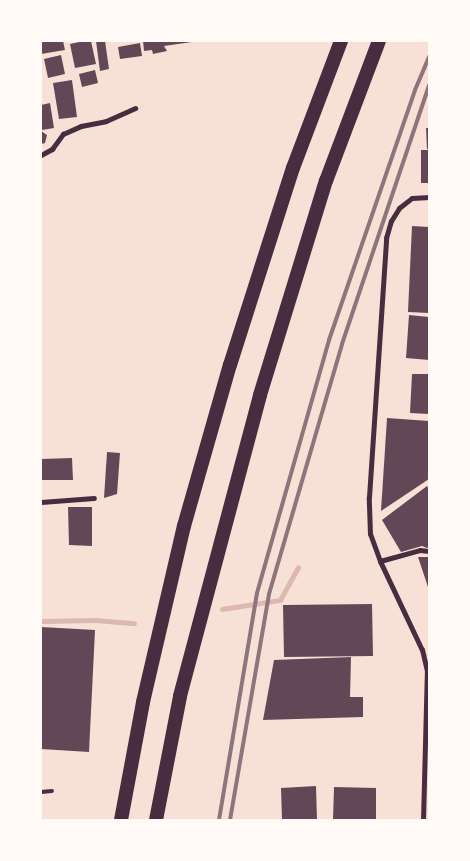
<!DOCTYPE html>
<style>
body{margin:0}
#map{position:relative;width:470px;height:861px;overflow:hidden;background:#f7e1d7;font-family:Georgia,serif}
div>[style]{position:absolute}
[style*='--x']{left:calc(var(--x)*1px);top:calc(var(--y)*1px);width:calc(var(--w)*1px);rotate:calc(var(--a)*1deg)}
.stream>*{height:4.5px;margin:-2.25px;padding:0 2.25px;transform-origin:2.25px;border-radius:2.25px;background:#dcb8b0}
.building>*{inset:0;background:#644757}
.service>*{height:4px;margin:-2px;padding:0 2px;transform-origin:2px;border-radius:2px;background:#4a2c40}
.minor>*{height:5px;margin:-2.5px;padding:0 2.5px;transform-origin:2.5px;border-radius:2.5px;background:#4a2c40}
.motorway>*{height:14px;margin:-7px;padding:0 7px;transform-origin:7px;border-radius:7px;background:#4a2c40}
.rail>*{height:4px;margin:-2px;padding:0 2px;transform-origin:2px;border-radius:2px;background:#8f747c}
span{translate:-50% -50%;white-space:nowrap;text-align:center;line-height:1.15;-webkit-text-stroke:4px #fffaf5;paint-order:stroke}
.frame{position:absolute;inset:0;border:42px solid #fffaf5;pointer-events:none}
</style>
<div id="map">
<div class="stream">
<i style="--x:222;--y:609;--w:59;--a:-8.8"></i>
<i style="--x:280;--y:600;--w:37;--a:-61"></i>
<i style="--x:41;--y:621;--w:55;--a:-1"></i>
<i style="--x:96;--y:620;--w:38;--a:5"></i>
</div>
<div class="building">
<i style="clip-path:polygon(41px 41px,63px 41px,65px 50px,41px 54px)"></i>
<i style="clip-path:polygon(84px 41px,91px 41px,96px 64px,75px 68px,70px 44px)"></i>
<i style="clip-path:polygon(96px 41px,105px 41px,109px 69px,100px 71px)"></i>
<i style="clip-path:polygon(143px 41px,192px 41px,192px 42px,164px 46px,167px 51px,153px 54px,152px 50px,144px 51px)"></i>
<i style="clip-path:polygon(140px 43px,142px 56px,120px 59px,118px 47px)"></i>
<i style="clip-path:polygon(61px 55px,65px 74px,48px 78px,44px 59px)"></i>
<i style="clip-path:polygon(95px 70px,98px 83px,82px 87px,79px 74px)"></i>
<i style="clip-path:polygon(72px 80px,77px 117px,59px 119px,53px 83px)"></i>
<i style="clip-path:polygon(50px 103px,54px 128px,42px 130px,41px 105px)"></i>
<i style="clip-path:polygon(426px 128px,429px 128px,429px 149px,427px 149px)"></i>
<i style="clip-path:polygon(41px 131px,47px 135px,45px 143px,41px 144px)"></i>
<i style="clip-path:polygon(421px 150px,429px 150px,429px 183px,421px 183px)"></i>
<i style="clip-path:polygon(412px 226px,429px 227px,429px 313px,408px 312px)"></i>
<i style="clip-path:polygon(409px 315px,429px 317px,429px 360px,406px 358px)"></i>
<i style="clip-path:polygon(412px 374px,429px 374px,429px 414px,410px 413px)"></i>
<i style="clip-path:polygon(387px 418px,429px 421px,429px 479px,381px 511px)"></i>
<i style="clip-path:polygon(107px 452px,120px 453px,117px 494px,104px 498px)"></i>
<i style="clip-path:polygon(72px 458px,73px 480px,41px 480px,41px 459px)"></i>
<i style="clip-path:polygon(427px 486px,429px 489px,429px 547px,427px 548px,422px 546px,401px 552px,382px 520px)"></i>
<i style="clip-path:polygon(68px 507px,92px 507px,92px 546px,69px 545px)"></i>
<i style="clip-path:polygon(418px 557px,429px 557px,429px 587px,428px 587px)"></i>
<i style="clip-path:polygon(372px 604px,373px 656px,284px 657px,283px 605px)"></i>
<i style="clip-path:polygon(41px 627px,95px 630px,89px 752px,41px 749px)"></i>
<i style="clip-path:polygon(351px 657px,350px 697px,363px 697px,363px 717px,263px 720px,274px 660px)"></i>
<i style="clip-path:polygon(316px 786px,317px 820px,282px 820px,281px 788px)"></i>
<i style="clip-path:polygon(334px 787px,376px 788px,376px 820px,333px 820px)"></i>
</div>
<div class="service">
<i style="--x:41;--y:792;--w:11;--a:-5"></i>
</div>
<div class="minor">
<i style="--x:41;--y:155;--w:13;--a:-29"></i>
<i style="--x:52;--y:149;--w:19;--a:-54"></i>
<i style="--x:63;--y:134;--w:20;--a:-24"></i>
<i style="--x:81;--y:126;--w:25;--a:-11"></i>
<i style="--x:106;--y:121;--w:32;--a:-24"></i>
<i style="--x:41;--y:502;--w:53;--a:-4.3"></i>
<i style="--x:380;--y:561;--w:41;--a:-15.4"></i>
<i style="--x:420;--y:550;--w:9;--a:6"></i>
<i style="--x:423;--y:820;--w:149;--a:-88.5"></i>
<i style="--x:427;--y:671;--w:22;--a:-103"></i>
<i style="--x:422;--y:650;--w:98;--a:-115.3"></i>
<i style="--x:380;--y:561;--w:29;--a:-110"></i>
<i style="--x:370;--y:534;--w:37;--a:-92"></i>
<i style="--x:369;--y:497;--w:260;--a:-86.2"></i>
<i style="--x:386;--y:238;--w:18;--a:-74"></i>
<i style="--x:391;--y:221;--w:15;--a:-58"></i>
<i style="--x:399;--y:208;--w:16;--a:-38"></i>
<i style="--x:412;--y:198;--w:17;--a:-3"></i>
</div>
<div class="motorway">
<i style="--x:121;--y:820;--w:120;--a:-79.4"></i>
<i style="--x:143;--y:702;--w:181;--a:-76.9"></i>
<i style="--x:184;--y:526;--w:167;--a:-74.1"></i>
<i style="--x:230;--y:365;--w:207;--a:-72.3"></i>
<i style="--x:293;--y:168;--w:136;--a:-69.3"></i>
<i style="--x:156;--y:820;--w:126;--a:-79"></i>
<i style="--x:180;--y:696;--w:311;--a:-75.1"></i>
<i style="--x:260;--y:395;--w:224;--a:-72.9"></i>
<i style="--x:326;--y:181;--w:150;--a:-69.3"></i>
</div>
<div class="rail">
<i style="--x:219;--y:820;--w:230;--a:-80.5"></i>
<i style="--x:257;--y:593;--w:263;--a:-74.1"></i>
<i style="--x:329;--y:340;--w:264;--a:-71"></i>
<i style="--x:415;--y:90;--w:36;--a:-67"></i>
<i style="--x:230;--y:820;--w:229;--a:-80.2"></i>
<i style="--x:269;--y:594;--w:260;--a:-73.7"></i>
<i style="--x:342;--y:344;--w:273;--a:-71.4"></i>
</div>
<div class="frame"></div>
</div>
